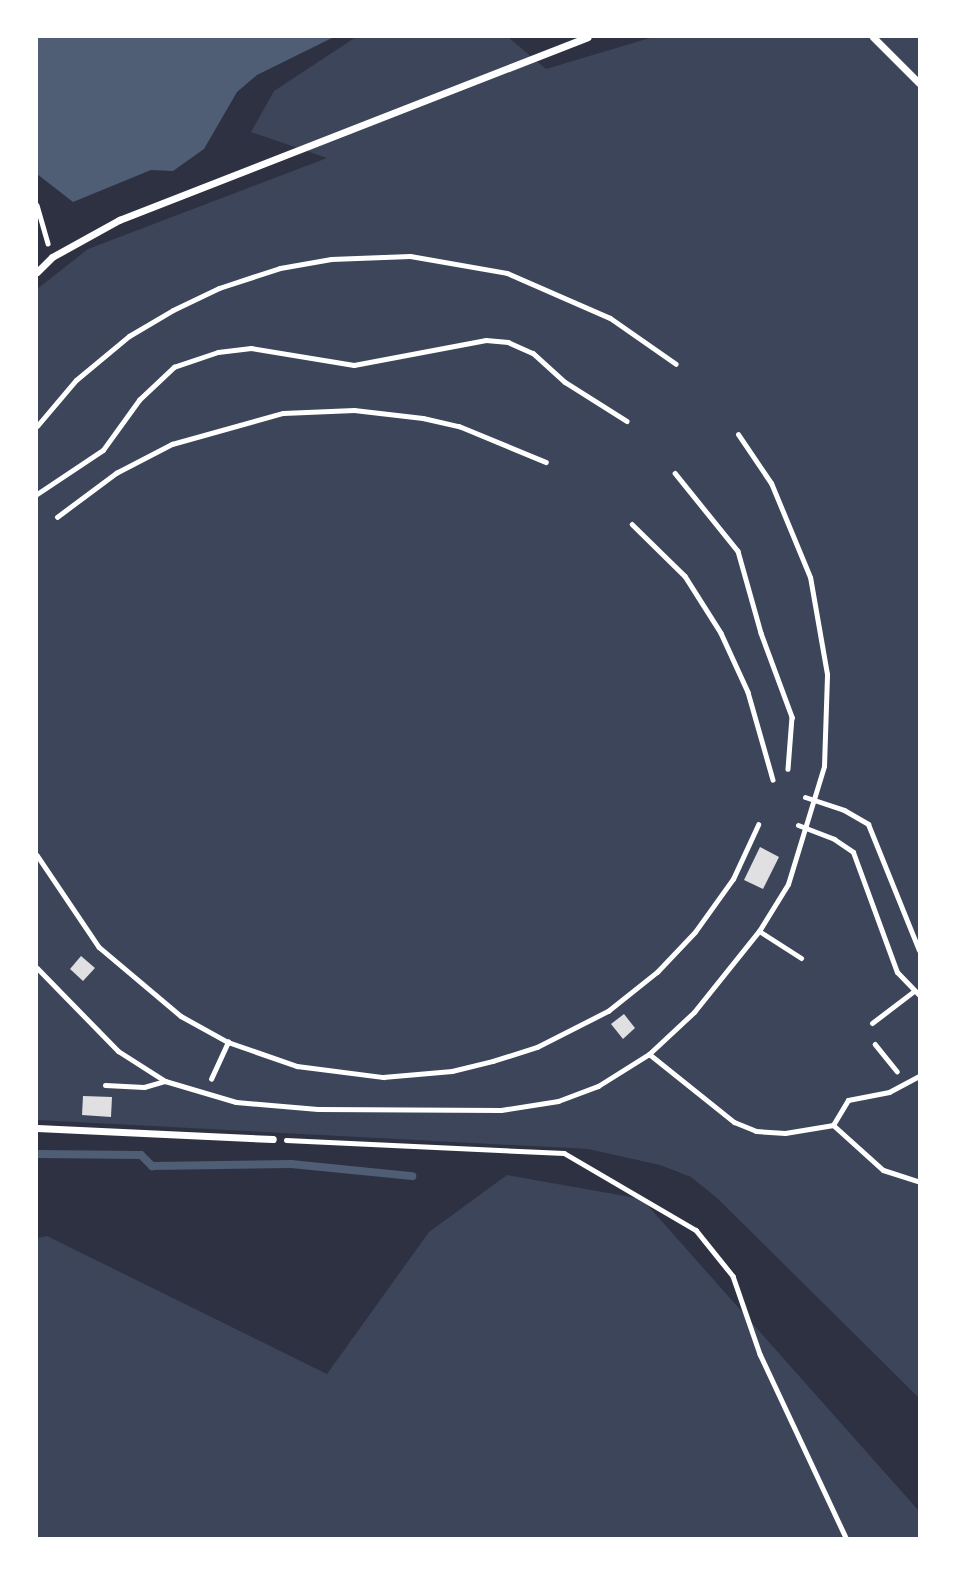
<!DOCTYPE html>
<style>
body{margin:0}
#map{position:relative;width:956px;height:1575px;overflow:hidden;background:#2d3142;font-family:"Titillium Web",sans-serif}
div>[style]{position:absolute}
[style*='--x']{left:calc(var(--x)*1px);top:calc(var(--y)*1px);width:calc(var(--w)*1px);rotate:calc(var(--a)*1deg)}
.green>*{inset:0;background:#3c4559}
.water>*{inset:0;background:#4f5d75}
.stream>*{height:8px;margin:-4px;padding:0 4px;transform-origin:4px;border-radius:4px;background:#4f5d75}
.building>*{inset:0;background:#e0e0e3}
.path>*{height:4.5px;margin:-2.25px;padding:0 2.25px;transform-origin:2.25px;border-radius:2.25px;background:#fff}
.service>*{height:5px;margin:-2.5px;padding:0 2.5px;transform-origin:2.5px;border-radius:2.5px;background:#fff}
.minor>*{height:7px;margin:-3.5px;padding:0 3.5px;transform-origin:3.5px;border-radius:3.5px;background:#fff}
span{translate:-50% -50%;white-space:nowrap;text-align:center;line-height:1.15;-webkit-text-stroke:7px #fff;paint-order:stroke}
.frame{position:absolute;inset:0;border:38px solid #fff;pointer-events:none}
</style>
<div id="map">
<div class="green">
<i style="clip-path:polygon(356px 37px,508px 37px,546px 69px,653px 37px,919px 37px,919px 1398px,717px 1198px,691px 1177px,660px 1165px,588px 1149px,37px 1120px,37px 289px,88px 249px,327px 158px,251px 132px,274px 91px)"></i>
<i style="clip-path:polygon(507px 1175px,642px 1199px,919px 1511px,919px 1538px,37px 1538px,37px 1238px,47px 1236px,327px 1374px,429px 1232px)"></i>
</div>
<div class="water">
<i style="clip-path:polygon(37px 37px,334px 37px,257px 75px,237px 92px,204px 149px,173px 171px,151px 170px,73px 202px,37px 174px)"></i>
</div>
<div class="stream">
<i style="--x:37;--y:1154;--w:104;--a:0.6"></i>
<i style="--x:141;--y:1155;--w:16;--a:45"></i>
<i style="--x:152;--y:1166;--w:139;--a:-0.8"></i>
<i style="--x:291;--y:1164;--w:122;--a:5.7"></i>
</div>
<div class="building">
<i style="clip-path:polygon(760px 847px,779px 857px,763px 889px,744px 880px)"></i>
<i style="clip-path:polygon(81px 956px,95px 968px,83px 981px,70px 969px)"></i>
<i style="clip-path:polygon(624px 1014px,635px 1028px,623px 1039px,611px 1024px)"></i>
<i style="clip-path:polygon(83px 1096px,112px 1097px,111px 1117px,82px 1115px)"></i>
</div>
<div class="path">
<i style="--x:37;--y:205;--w:40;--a:74"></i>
<i style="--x:675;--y:473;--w:100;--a:51.1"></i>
<i style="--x:738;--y:551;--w:85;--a:74.3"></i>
<i style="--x:761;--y:633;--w:90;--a:69.7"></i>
<i style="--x:792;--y:717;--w:52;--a:94.4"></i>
<i style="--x:37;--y:494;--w:79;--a:-33.7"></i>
<i style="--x:103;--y:450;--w:62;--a:-54.2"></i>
<i style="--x:139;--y:400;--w:48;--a:-43.3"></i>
<i style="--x:174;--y:367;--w:46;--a:-18.8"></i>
<i style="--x:218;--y:352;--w:33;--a:-7"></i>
<i style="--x:251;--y:348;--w:104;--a:9.4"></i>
<i style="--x:354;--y:365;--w:134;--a:-10.7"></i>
<i style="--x:486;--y:340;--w:22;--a:5"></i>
<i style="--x:508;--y:342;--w:27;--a:24"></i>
<i style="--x:533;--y:353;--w:43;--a:42.2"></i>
<i style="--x:565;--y:382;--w:73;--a:32.2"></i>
<i style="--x:57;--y:517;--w:74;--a:-36.7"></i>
<i style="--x:116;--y:473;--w:63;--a:-27.4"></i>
<i style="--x:172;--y:444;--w:115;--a:-15.6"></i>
<i style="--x:283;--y:413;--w:71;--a:-2.4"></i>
<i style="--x:354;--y:410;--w:69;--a:6.6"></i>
<i style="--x:423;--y:418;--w:37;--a:13"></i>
<i style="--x:459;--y:426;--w:94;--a:22.5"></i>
<i style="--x:632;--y:524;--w:74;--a:44.5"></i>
<i style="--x:685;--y:576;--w:67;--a:57.7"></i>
<i style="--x:721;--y:633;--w:65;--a:65.4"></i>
<i style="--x:748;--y:692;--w:91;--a:74.1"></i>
<i style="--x:37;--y:855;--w:111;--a:56"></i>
<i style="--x:99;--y:947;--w:107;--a:40.1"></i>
<i style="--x:181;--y:1016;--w:54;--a:29"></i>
<i style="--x:228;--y:1042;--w:73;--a:19.2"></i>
<i style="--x:297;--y:1066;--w:87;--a:7.3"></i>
<i style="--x:383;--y:1077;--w:69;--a:-5"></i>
<i style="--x:452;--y:1071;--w:42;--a:-13.7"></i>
<i style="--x:493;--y:1061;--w:46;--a:-17.7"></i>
<i style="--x:537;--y:1047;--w:80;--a:-26.9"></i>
<i style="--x:608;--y:1011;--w:63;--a:-38.5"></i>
<i style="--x:657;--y:972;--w:55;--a:-46.5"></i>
<i style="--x:695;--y:932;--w:65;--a:-54.4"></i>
<i style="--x:733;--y:879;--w:60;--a:-65.2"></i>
<i style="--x:875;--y:1044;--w:35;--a:51"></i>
<i style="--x:211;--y:1079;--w:41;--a:-65.3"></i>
<i style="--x:286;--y:1140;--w:278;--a:2.7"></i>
<i style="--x:564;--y:1153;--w:153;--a:30.3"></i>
<i style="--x:696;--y:1230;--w:59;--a:51.2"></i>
<i style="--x:733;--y:1276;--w:83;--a:70.9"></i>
<i style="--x:760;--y:1354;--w:203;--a:64.9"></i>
</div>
<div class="service">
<i style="--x:37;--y:426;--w:60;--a:-49.7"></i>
<i style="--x:76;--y:380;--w:69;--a:-39.7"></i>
<i style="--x:129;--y:336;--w:51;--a:-30.6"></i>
<i style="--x:173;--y:310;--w:51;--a:-25.6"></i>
<i style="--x:219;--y:288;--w:64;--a:-18.2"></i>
<i style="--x:280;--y:268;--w:52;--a:-10"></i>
<i style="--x:331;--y:259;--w:79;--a:-2.2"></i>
<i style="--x:410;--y:256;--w:98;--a:9.9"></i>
<i style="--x:507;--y:273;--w:112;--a:23.6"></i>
<i style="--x:610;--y:318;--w:80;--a:34.9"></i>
<i style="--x:805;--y:797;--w:41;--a:18.4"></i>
<i style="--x:844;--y:810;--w:28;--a:30"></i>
<i style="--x:868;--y:824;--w:136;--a:68"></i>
<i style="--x:798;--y:825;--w:39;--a:21"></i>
<i style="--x:834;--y:839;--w:23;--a:34"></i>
<i style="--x:853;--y:852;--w:128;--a:69.9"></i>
<i style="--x:897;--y:972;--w:32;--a:46"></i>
<i style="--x:759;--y:931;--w:50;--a:32.7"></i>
<i style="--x:37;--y:968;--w:116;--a:45.7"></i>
<i style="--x:118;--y:1051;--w:56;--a:32.6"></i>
<i style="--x:165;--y:1081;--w:74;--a:16.5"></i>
<i style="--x:236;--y:1102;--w:82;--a:4.9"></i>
<i style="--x:318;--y:1109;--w:183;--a:0.3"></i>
<i style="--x:501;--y:1110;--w:58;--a:-9"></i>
<i style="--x:558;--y:1101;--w:43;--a:-20.6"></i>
<i style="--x:598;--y:1086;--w:60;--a:-32.1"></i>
<i style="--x:649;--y:1054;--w:62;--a:-43"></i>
<i style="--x:694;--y:1012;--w:104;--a:-51.3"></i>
<i style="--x:759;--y:931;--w:55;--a:-58.3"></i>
<i style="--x:788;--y:884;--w:123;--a:-73"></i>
<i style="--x:824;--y:766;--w:92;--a:-88.1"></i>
<i style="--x:827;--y:674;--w:98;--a:-99.9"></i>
<i style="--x:810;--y:577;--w:102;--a:-112.5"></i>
<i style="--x:771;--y:483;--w:59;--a:-124"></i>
<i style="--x:872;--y:1023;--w:53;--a:-37.3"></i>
<i style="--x:649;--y:1054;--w:109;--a:38.7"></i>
<i style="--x:734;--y:1122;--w:24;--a:22"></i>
<i style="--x:756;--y:1131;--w:29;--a:4"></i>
<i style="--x:785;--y:1133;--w:49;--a:-9.5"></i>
<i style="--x:833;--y:1125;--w:67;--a:42"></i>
<i style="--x:883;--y:1170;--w:38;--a:18"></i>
<i style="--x:105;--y:1085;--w:39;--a:3"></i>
<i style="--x:144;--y:1087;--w:22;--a:-16"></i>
<i style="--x:833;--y:1125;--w:29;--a:-59"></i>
<i style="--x:848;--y:1100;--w:42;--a:-11"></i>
<i style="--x:889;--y:1092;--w:34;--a:-28"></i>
</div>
<div class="minor">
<i style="--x:873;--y:37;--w:65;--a:45"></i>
<i style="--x:37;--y:272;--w:21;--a:-45"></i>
<i style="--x:52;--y:257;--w:77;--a:-28.9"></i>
<i style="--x:119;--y:220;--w:503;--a:-21.32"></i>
<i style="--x:37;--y:1128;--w:236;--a:2.7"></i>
</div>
<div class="frame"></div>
</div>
